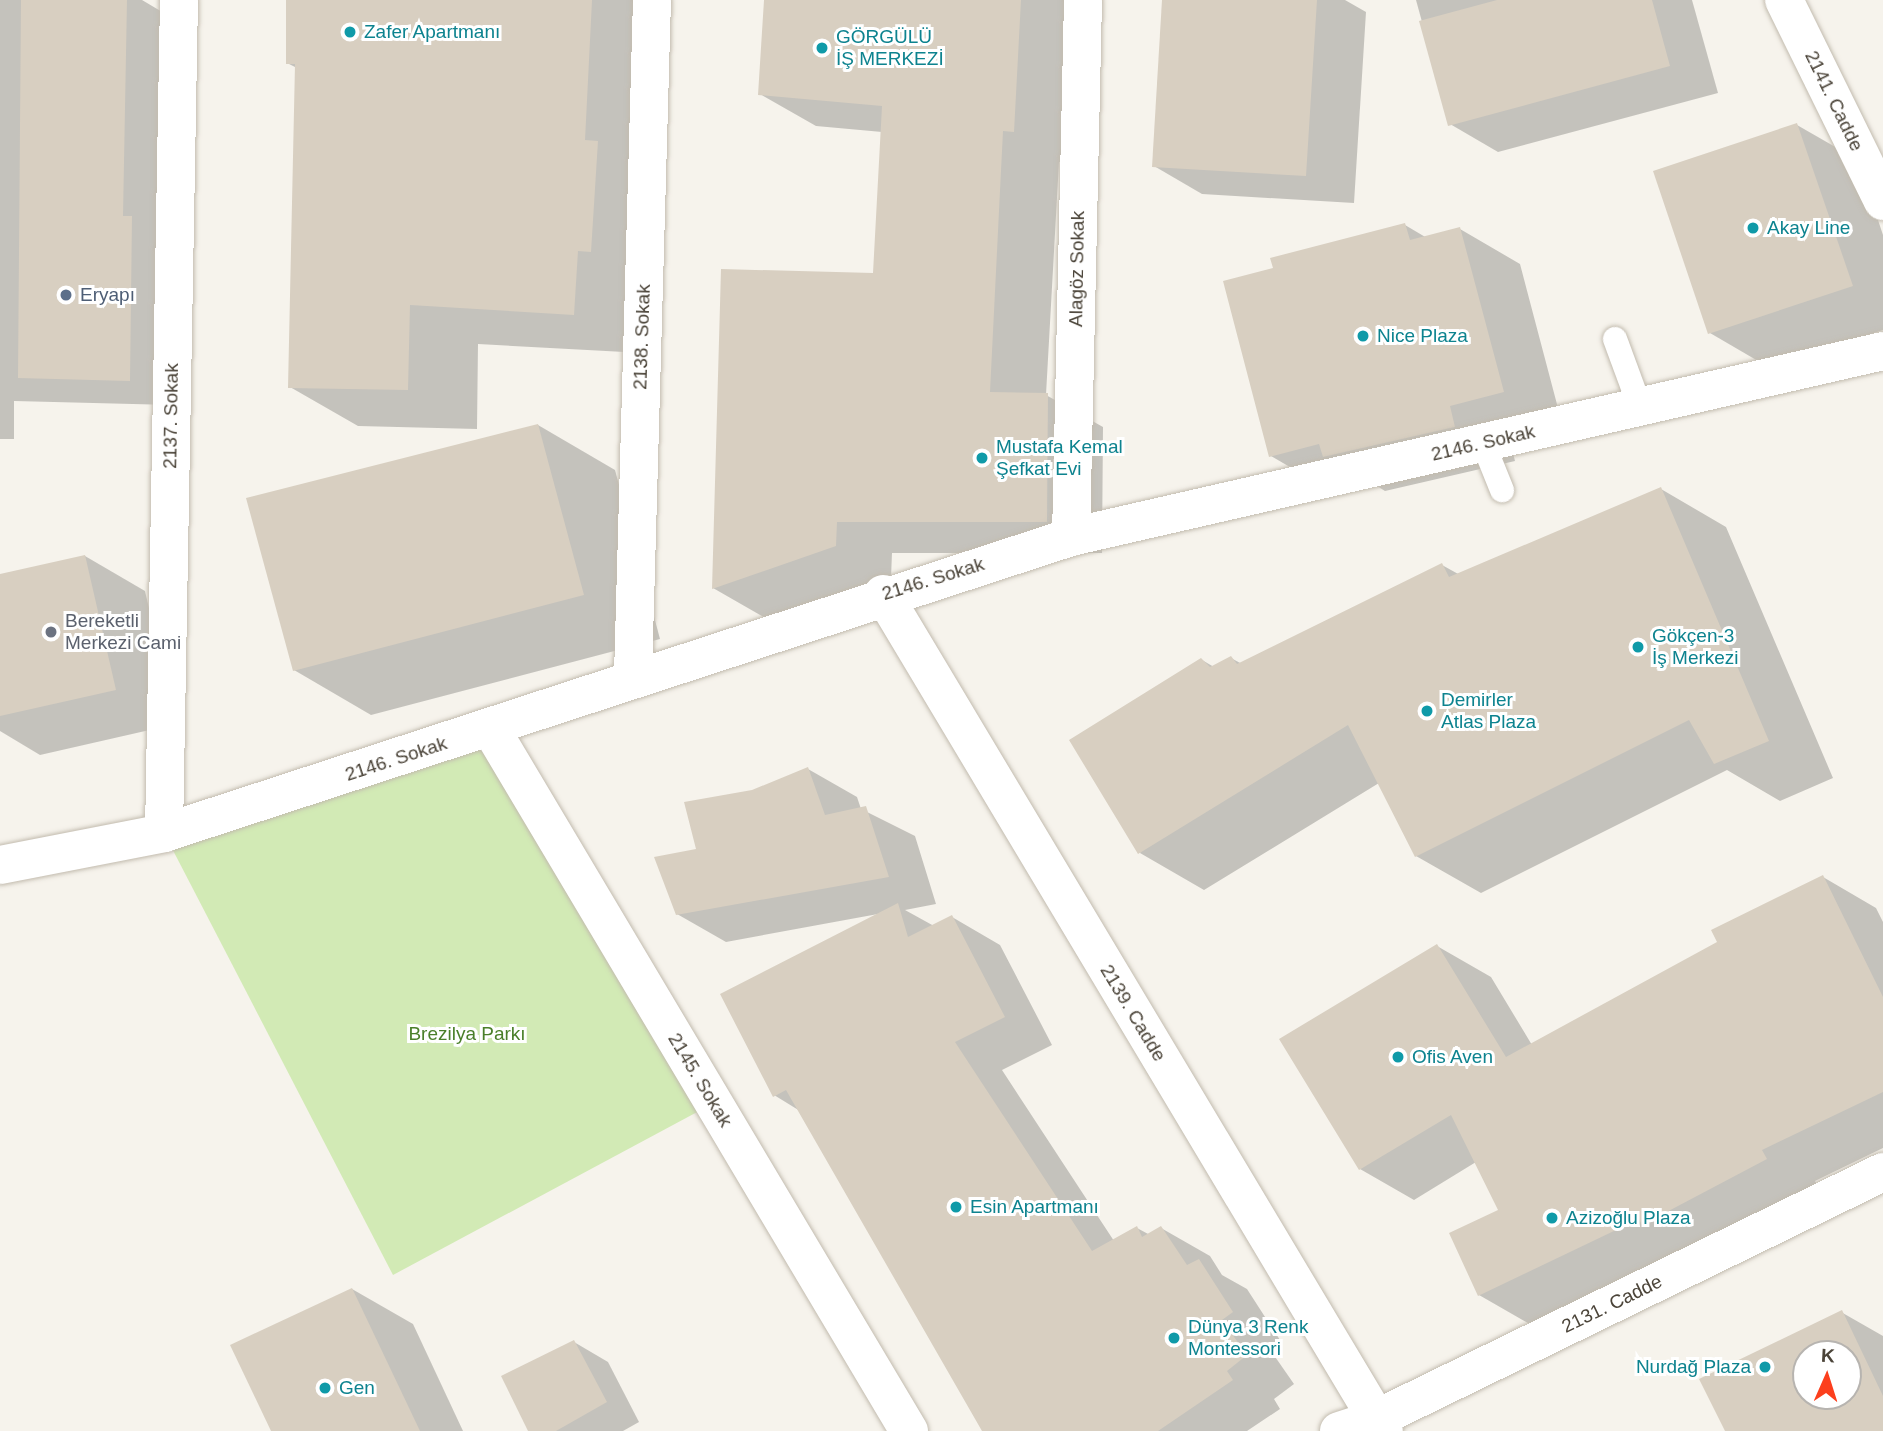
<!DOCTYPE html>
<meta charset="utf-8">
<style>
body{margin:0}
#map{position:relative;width:1883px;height:1431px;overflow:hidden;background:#f6f3ec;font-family:Arial,sans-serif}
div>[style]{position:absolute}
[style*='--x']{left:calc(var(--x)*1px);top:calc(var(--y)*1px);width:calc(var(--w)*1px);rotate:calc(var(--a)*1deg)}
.green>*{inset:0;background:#d2eab5}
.shadow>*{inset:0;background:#0003}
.building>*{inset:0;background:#d8cfc1}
.roads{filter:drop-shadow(0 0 2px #c2bbae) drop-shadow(0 0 2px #c2bbae)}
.lane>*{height:24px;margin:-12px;padding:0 12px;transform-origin:12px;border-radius:12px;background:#fff}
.street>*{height:38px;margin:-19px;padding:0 19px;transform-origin:19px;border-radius:19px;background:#fff}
.dots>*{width:19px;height:19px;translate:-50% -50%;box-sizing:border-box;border:4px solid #fff;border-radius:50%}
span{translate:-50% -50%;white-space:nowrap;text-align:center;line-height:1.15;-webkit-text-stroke:6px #fff;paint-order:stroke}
.culture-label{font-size:19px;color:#0d838f}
.left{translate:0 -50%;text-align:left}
.right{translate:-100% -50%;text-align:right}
.street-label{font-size:19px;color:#4b4439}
.service-label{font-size:19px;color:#4e5e75}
.worship-label{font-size:19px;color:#5b616d}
.park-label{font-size:19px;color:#4a7f2a}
.north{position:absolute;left:1792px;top:1340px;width:70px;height:70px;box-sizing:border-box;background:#fff;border:2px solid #b7b4b0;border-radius:50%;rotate:3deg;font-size:19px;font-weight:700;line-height:28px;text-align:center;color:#4b4439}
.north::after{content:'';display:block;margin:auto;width:24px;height:32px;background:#fc3f1d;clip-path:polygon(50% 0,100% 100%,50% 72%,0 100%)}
</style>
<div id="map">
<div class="green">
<i style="clip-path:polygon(491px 729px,714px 1103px,393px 1275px,164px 833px)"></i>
</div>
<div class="shadow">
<i style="clip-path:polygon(0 0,142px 0,169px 16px,172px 405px,14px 401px,14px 439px,0 439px)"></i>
<i style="clip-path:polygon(287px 0,662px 0,653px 175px,666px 183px,660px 290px,643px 353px,478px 344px,477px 429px,358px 426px,290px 387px,297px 68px,287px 63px)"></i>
<i style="clip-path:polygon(766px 0,1075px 0,1069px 162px,1059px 162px,1046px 395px,1103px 427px,1102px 553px,892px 553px,891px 578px,769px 620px,713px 588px,875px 275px,882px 132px,816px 126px,760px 94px)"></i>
<i style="clip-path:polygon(1164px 0,1345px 0,1366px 12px,1354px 203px,1202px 194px,1154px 166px)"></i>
<i style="clip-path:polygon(1416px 0,1692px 0,1718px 93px,1498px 152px,1450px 124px)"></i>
<i style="clip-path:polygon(1797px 125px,1858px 160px,1883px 235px,1883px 330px,1770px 368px,1710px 333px)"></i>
<i style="clip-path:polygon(1405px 225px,1427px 238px,1460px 229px,1520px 264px,1563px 427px,1510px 441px,1515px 461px,1385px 491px,1369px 481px,1331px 491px,1271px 456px,1275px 269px)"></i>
<i style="clip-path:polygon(538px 425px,615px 470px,660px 639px,371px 715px,294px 670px)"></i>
<i style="clip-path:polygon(1661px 489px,1726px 527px,1833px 778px,1780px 801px,1727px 770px,1481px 893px,1416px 856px,1379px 783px,1204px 890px,1140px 853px,1202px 660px,1214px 667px,1231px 658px,1242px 664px,1442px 565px,1460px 575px)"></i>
<i style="clip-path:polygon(85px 556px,145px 591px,176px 724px,40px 755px,0 731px,0 576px)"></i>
<i style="clip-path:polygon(808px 769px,857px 797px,861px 809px,915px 836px,936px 904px,905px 910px,934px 926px,952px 917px,1000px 945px,1052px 1045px,1002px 1070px,1114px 1241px,1137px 1228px,1150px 1235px,1161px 1228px,1210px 1256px,1222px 1275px,1247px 1289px,1280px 1340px,1269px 1348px,1294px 1384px,1274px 1399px,1280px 1409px,1247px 1431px,985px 1431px,800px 1111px,774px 1095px,878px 914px,726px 942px,677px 914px,698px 850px,752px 792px)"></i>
<i style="clip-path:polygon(1823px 877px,1876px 908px,1883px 922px,1883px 1148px,1815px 1181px,1820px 1190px,1533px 1326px,1479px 1295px,1501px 1211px,1476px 1162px,1414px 1200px,1360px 1169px,1437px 946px,1491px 977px,1532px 1045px,1720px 943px)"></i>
<i style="clip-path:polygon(352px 1289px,413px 1324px,463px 1431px,273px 1431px)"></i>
<i style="clip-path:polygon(evenodd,1841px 1312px,1883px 1336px,1883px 1431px,1726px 1431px,1841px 1312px,1806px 1354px,1848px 1354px,1848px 1396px,1806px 1396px,1806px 1354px)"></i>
<i style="clip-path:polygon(574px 1342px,608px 1362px,639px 1422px,623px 1431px,529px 1431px)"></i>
</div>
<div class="building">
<i style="clip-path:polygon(21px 0,127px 0,123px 216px,132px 216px,130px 381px,18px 378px)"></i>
<i style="clip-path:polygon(286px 0,592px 0,585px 140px,598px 141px,591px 252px,578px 251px,574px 315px,410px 305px,408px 390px,288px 388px,295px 64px,286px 64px)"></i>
<i style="clip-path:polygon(764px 0,1021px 0,1014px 132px,1003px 131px,990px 392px,1048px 393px,1047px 522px,837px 522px,836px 546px,712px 589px,721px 269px,873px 273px,882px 106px,758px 95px)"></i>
<i style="clip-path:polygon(1162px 0,1317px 0,1306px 176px,1152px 167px)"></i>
<i style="clip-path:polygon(1497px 0,1652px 0,1670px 66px,1448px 126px,1419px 21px)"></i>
<i style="clip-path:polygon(1797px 123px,1853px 286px,1708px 334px,1653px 171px)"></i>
<i style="clip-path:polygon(1405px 223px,1410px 240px,1460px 227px,1504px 392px,1450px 406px,1455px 427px,1323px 457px,1319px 444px,1269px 457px,1223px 281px,1273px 268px,1270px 258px)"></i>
<i style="clip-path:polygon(538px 424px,584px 595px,293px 671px,246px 498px)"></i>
<i style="clip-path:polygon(1661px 487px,1769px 741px,1714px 764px,1689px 720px,1415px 857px,1348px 725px,1138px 854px,1069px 740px,1201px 658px,1210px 667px,1231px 656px,1237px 664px,1442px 563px,1449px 577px)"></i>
<i style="clip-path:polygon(85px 555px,116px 690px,0 716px,0 574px)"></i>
<i style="clip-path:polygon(808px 767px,825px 815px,866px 806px,889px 877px,676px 915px,654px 857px,696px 849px,684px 802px,752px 790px)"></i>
<i style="clip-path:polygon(1823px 875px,1883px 997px,1883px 1092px,1762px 1150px,1767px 1159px,1642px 1225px,1639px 1219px,1478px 1296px,1449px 1233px,1498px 1210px,1451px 1115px,1359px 1170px,1279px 1039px,1437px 944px,1506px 1057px,1717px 942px,1711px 930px)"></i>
<i style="clip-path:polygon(898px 903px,908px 937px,952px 915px,1005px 1017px,955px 1042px,1092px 1251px,1137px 1226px,1142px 1237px,1161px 1226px,1187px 1265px,1199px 1259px,1233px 1312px,1222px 1320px,1247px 1355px,1227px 1371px,1233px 1380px,1158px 1431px,982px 1431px,786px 1090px,773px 1097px,720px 994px)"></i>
<i style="clip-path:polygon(352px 1288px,420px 1431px,271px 1431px,230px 1345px)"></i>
<i style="clip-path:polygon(evenodd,1842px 1310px,1883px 1396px,1883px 1431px,1725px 1431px,1699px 1379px,1842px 1310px,1806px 1354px,1848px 1354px,1848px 1396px,1806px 1396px,1806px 1354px)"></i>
<i style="clip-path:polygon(574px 1340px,607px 1402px,556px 1431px,528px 1431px,501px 1376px)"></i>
</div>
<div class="roads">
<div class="lane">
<i style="--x:1615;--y:339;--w:72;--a:69.8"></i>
<i style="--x:1483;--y:443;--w:51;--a:68"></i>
</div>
<div class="street">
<i style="--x:1784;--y:0;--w:224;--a:63.8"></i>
<i style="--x:1071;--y:537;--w:537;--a:-88.72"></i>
<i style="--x:883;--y:594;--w:975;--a:59.1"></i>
<i style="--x:633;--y:675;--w:675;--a:-88.39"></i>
<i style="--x:491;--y:729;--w:817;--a:59.23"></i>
<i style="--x:164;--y:833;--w:833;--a:-88.97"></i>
<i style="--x:0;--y:865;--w:167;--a:-11"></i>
<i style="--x:164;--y:833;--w:954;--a:-18.07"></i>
<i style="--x:1071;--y:537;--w:833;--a:-12.9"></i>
<i style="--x:1339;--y:1431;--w:39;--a:-18"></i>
<i style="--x:1376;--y:1419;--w:564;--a:-25.97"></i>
</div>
</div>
<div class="dots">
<i style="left:350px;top:32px;background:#0f9aa8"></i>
<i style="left:822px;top:48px;background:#0f9aa8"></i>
<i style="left:1753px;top:228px;background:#0f9aa8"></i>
<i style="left:66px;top:295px;background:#5c6f8a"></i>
<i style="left:1363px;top:336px;background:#0f9aa8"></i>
<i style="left:982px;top:458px;background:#0f9aa8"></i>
<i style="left:51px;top:632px;background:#6b7280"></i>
<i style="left:1638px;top:647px;background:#0f9aa8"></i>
<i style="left:1427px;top:711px;background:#0f9aa8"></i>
<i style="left:1398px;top:1057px;background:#0f9aa8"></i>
<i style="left:956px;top:1207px;background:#0f9aa8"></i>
<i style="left:1552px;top:1218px;background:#0f9aa8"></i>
<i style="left:1174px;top:1338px;background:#0f9aa8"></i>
<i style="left:1765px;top:1367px;background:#0f9aa8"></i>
<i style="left:325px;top:1388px;background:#0f9aa8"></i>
</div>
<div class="culture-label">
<span class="left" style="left:364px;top:32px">Zafer Apartmanı</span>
<span class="left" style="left:836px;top:48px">GÖRGÜLÜ<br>İŞ MERKEZİ</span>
<span class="left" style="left:1767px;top:228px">Akay Line</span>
<span class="left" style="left:1377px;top:336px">Nice Plaza</span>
<span class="left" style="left:996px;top:458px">Mustafa Kemal<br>Şefkat Evi</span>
<span class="left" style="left:1652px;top:647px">Gökçen-3<br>İş Merkezi</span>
<span class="left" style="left:1441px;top:711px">Demirler<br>Atlas Plaza</span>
<span class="left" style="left:1412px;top:1057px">Ofis Aven</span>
<span class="left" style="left:970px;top:1207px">Esin Apartmanı</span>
<span class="left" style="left:1566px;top:1218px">Azizoğlu Plaza</span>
<span class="left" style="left:1188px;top:1338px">Dünya 3 Renk<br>Montessori</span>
<span class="right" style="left:1751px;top:1367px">Nurdağ Plaza</span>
<span class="left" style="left:339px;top:1388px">Gen</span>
</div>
<div class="street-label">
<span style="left:1834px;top:101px;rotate:64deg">2141. Cadde</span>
<span style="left:1077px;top:269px;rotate:-89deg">Alagöz Sokak</span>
<span style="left:642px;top:337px;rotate:-88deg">2138. Sokak</span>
<span style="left:171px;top:416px;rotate:-89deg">2137. Sokak</span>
<span style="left:1483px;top:443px;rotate:-13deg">2146. Sokak</span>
<span style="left:933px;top:579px;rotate:-17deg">2146. Sokak</span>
<span style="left:396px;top:759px;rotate:-18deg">2146. Sokak</span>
<span style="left:1133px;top:1013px;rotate:59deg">2139. Cadde</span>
<span style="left:700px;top:1080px;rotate:59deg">2145. Sokak</span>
<span style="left:1612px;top:1304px;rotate:-26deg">2131. Cadde</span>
</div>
<div class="service-label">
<span class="left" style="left:80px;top:295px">Eryapı</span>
</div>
<div class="worship-label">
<span class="left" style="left:65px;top:632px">Bereketli<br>Merkezi Cami</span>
</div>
<div class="park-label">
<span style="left:467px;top:1034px">Brezilya Parkı</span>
</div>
<div class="north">K</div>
</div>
